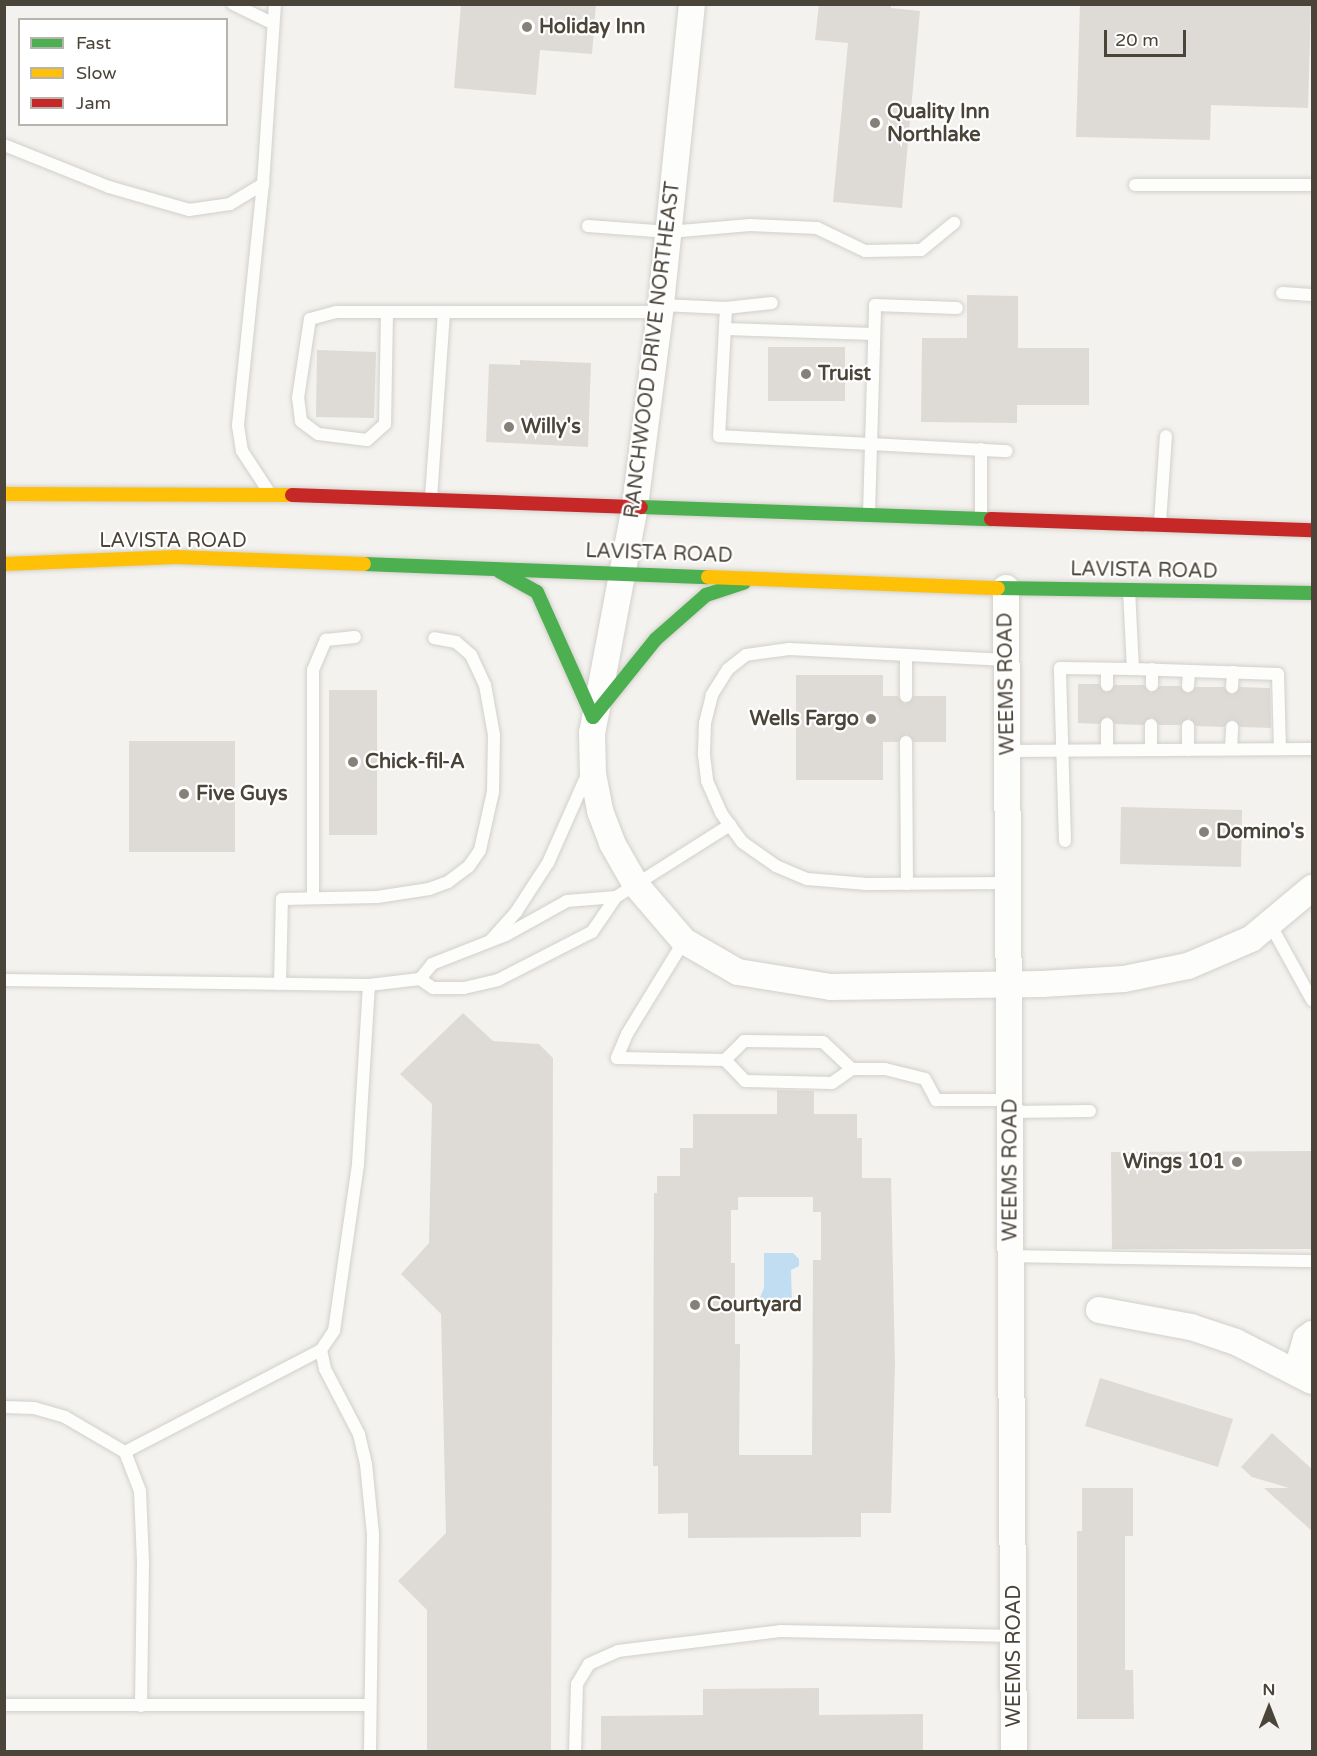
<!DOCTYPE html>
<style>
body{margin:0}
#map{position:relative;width:1317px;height:1756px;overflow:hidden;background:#f4f2ee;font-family:"Varela Round",sans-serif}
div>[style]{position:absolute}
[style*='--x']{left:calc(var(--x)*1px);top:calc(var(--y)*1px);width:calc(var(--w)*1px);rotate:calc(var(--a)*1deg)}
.water>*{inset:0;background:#c0ddf1}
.building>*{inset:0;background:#dedbd6}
.roads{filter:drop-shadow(0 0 2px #d2d0cb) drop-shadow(0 0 2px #d2d0cb)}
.lane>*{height:12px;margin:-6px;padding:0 6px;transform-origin:6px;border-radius:6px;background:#fdfdfc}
.street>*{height:26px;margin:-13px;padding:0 13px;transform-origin:13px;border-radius:13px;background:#fdfdfc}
.fast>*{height:14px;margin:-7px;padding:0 7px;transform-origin:7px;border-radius:7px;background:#4caf50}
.slow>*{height:14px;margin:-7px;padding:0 7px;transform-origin:7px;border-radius:7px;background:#ffc107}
.jam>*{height:14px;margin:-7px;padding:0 7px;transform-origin:7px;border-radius:7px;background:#c62828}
.dots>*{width:16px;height:16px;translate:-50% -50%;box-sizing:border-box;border:3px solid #fff;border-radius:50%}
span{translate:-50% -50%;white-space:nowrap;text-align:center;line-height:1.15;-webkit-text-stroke:4.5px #fff;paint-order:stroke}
.poi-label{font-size:20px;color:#4b4439;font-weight:700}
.left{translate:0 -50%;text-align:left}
.right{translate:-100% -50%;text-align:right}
.street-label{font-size:20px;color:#4b4439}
.frame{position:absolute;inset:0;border:6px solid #4b4439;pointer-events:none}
.legend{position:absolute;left:18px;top:18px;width:210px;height:108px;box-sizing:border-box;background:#fff;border:2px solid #b7b4b0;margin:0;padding:8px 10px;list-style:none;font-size:18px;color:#4b4439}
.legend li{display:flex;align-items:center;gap:12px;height:30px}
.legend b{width:30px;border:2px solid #b7b4b0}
.north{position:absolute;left:1239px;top:1678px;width:60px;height:60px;-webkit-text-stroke:4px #fff;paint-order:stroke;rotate:0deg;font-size:16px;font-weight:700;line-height:24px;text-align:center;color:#4b4439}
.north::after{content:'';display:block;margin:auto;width:21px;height:27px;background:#4b4439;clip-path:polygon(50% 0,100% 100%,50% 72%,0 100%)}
.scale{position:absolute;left:1104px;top:30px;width:82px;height:27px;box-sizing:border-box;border:3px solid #4b4439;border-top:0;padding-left:8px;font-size:18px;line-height:21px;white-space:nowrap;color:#4b4439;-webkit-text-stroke:4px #fff;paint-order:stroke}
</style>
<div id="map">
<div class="water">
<i style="clip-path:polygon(764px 1253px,793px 1253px,799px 1259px,799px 1266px,791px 1270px,792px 1305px,765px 1306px,759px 1300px,764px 1288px)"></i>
</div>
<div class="building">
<i style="clip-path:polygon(461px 4px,596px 4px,592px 54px,540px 50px,536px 95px,454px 88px)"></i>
<i style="clip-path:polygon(819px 4px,891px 4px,891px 8px,920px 11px,902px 208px,833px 202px,848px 43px,815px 40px)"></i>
<i style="clip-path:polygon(1080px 4px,1311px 4px,1308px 108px,1211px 105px,1210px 140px,1076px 137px)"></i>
<i style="clip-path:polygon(967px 295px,1018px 296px,1018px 348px,1089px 348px,1089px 405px,1017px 405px,1017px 423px,921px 422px,922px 338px,967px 338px)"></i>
<i style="clip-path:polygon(768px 347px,845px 347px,845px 401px,768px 401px)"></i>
<i style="clip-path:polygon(317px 350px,376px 352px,374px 418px,316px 417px)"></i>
<i style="clip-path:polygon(520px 360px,591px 363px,588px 447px,486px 442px,489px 364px,520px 365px)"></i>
<i style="clip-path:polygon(796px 675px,883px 675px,883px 696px,898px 696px,905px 704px,914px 696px,946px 696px,946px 742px,914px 742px,907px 734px,898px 742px,883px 742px,883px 780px,796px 780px)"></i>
<i style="clip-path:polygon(1078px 684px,1099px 684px,1106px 693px,1115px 685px,1144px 685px,1151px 693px,1160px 686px,1180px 686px,1188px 694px,1196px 687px,1224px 687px,1232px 695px,1240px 687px,1270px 688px,1271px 728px,1240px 727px,1232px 719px,1224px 727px,1196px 726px,1189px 718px,1180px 725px,1159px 725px,1152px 717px,1143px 725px,1115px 724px,1108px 716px,1099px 724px,1078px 723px)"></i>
<i style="clip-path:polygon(329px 690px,377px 690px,377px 835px,329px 835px)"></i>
<i style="clip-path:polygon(129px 741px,235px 741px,235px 852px,129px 852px)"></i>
<i style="clip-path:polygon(1121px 807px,1242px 810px,1241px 867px,1120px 864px)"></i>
<i style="clip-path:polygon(463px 1013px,493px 1041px,539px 1044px,553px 1058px,551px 1752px,427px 1752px,427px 1610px,398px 1581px,446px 1533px,441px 1314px,401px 1274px,429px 1243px,432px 1104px,400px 1074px)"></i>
<i style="clip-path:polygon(evenodd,777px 1090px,814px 1091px,814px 1114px,857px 1114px,857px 1138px,862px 1138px,862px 1178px,891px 1178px,895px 1365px,891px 1513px,861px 1513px,861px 1537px,688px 1538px,688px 1513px,658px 1514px,658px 1466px,653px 1466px,654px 1193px,657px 1193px,657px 1176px,680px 1176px,680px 1148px,693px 1148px,693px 1114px,777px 1114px,777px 1090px,738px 1197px,813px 1197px,813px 1212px,821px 1212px,821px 1260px,813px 1260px,812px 1455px,739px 1455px,740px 1344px,735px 1344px,735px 1263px,731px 1263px,731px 1210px,738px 1210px,738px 1197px)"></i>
<i style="clip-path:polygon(1312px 1151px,1312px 1249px,1112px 1249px,1111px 1152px)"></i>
<i style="clip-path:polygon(1100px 1378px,1233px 1419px,1218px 1467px,1085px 1426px)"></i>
<i style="clip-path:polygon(1272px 1433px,1312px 1469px,1312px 1531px,1264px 1488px,1289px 1488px,1252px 1477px,1241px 1467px)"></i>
<i style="clip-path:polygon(1082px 1488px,1133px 1488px,1133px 1536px,1125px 1536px,1125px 1670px,1133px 1670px,1134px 1719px,1077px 1719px,1077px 1531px,1082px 1531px)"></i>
<i style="clip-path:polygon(819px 1688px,819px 1715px,923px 1714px,923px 1752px,601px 1752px,601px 1716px,703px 1715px,703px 1689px)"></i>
</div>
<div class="roads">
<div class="lane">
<i style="--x:233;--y:4;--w:43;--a:26"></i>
<i style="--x:4;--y:145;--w:113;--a:21.8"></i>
<i style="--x:109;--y:187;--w:83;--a:16"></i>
<i style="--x:189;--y:210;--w:41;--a:-8.3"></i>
<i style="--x:230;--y:204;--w:39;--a:-31"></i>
<i style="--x:1135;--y:185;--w:177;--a:0"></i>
<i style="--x:588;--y:226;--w:81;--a:4.2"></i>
<i style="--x:669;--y:232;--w:81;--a:-4.9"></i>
<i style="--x:750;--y:225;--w:67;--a:2.6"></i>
<i style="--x:817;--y:228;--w:53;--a:25.6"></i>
<i style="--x:865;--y:251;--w:56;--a:-1"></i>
<i style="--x:921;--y:250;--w:43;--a:-39.3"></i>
<i style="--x:1282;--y:293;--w:30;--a:4"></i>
<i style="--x:661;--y:305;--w:65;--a:2.6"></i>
<i style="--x:726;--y:308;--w:46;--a:-6.2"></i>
<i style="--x:726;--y:308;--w:128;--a:93.1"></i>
<i style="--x:719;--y:436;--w:288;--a:3"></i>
<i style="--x:387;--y:312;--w:112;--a:91"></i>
<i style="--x:385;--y:424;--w:24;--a:138"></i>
<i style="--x:367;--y:440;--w:49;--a:-173"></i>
<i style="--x:318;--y:434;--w:21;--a:-143"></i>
<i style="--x:301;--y:421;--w:23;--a:-97"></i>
<i style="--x:298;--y:398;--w:80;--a:-81.4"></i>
<i style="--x:310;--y:319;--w:27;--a:-15"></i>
<i style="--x:336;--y:312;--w:324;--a:0"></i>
<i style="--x:725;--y:329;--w:149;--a:1.9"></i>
<i style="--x:267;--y:489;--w:45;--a:-123.3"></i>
<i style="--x:242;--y:451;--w:26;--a:-99"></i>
<i style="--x:238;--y:425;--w:242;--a:-84.1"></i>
<i style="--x:263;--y:184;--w:180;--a:-86.2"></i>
<i style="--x:431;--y:498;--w:186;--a:-86"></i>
<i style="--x:869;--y:513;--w:208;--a:-88.3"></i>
<i style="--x:875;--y:305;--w:82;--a:2.1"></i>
<i style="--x:981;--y:517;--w:68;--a:-90"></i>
<i style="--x:1160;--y:523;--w:87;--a:-86.1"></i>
<i style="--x:906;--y:655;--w:41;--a:90"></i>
<i style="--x:1007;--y:660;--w:218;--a:-177.1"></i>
<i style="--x:789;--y:649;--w:43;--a:172.1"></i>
<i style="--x:746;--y:655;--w:23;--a:142"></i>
<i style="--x:728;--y:669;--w:31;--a:122"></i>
<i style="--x:712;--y:695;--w:29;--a:104"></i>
<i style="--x:705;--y:723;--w:32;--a:92"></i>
<i style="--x:704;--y:755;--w:26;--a:83"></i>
<i style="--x:707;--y:781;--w:35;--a:66"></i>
<i style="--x:721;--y:813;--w:36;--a:54"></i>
<i style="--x:742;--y:842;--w:42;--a:35.2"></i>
<i style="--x:776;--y:866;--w:34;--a:23"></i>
<i style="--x:807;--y:879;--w:60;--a:4.8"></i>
<i style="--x:867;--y:884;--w:142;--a:-0.4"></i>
<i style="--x:1107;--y:669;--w:16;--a:90"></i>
<i style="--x:1133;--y:669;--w:145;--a:2"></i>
<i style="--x:1278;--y:674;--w:75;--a:88.5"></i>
<i style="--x:1152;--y:685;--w:16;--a:-90"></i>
<i style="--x:1188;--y:686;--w:15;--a:-86"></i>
<i style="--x:1232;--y:687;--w:15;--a:-86"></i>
<i style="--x:1107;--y:724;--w:26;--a:90"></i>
<i style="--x:906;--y:742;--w:142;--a:89.6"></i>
<i style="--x:1231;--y:749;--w:22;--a:-87"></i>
<i style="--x:1151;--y:750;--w:25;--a:-90"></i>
<i style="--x:1188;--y:750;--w:24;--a:-90"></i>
<i style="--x:1008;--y:751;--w:304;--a:-0.4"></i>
<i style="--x:1065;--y:841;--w:173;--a:-91.7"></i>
<i style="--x:1060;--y:668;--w:73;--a:0.8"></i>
<i style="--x:1133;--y:669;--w:78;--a:-92.9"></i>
<i style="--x:313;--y:898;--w:228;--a:-90"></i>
<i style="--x:313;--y:670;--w:33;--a:-67"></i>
<i style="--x:326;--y:640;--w:29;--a:-6"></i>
<i style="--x:1270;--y:924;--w:87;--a:61.1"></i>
<i style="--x:491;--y:940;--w:38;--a:-48"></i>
<i style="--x:516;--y:912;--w:59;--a:-56.9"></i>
<i style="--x:548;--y:863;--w:96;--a:-66.1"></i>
<i style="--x:684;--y:941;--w:109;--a:121.5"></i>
<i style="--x:627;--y:1034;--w:26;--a:113"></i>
<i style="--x:617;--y:1058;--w:108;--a:1.1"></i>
<i style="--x:725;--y:1060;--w:27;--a:-45"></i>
<i style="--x:744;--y:1041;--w:79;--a:0.7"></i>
<i style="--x:823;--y:1042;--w:40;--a:43"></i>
<i style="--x:420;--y:979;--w:19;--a:-51"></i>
<i style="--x:432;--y:964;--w:79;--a:-21.4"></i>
<i style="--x:506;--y:935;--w:70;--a:-29.1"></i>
<i style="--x:567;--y:901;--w:49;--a:-4.7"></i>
<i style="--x:616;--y:897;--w:135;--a:-32.3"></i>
<i style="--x:4;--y:980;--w:365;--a:0.8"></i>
<i style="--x:369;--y:985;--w:51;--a:-6.7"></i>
<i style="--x:420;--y:979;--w:16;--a:35"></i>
<i style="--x:433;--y:988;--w:31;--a:0"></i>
<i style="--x:464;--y:988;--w:35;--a:-13"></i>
<i style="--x:498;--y:980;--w:106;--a:-27.1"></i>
<i style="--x:592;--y:932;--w:42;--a:-55.6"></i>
<i style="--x:280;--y:984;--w:85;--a:-88.7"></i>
<i style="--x:282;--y:899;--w:95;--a:-1.2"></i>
<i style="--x:377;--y:897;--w:53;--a:-8.7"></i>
<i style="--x:429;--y:889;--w:20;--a:-20"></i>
<i style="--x:448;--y:882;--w:26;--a:-37"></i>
<i style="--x:469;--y:866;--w:19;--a:-55"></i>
<i style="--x:480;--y:850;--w:59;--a:-77.4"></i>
<i style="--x:493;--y:792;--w:57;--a:-89"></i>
<i style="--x:494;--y:735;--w:51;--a:-100.2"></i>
<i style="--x:485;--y:685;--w:33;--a:-115"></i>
<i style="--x:471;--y:655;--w:20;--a:-139"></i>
<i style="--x:456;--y:642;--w:22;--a:-170"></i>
<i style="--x:725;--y:1060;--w:29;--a:46"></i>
<i style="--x:745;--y:1081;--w:87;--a:1.3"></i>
<i style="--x:832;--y:1083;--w:24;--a:-35"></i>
<i style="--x:852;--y:1069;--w:33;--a:0"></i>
<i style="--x:885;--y:1069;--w:41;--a:14"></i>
<i style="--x:925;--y:1079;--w:24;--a:62"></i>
<i style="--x:936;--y:1100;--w:75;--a:0"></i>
<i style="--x:1011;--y:1112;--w:79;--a:-0.7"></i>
<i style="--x:1012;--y:1256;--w:300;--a:1"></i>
<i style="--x:321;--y:1350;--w:19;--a:78"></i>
<i style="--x:325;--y:1369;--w:73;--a:62.4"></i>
<i style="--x:359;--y:1434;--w:31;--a:77"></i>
<i style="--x:366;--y:1464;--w:70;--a:84.3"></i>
<i style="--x:373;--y:1534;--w:218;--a:90.8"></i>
<i style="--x:4;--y:1407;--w:30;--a:2"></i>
<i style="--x:34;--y:1408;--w:32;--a:16"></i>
<i style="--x:65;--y:1417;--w:69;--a:30.3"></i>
<i style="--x:125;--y:1452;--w:42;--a:69"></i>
<i style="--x:140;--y:1491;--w:71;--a:87.6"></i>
<i style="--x:143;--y:1562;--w:144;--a:90.8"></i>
<i style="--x:125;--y:1452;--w:221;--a:-27.5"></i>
<i style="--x:321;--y:1350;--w:23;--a:-56"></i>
<i style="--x:334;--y:1331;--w:169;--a:-81.8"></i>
<i style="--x:358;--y:1164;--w:179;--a:-86.5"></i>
<i style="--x:4;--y:1705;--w:366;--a:0"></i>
<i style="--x:575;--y:1752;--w:68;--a:-88.3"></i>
<i style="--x:577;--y:1684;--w:23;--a:-59"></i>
<i style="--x:589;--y:1664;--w:32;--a:-24"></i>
<i style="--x:618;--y:1651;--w:163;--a:-7"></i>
<i style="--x:780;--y:1631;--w:234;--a:1.2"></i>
</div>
<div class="street">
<i style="--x:692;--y:4;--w:303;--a:95.9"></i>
<i style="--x:661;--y:305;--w:203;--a:97.4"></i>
<i style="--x:635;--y:506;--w:231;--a:100.7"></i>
<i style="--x:592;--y:733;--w:41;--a:88.6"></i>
<i style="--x:593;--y:774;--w:38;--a:79"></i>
<i style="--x:600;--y:811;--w:34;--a:69"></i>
<i style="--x:612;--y:843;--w:48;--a:60.3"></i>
<i style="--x:636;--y:885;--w:74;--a:49.4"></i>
<i style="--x:684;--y:941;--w:62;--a:29.9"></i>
<i style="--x:738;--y:972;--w:94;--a:9.2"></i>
<i style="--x:831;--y:987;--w:211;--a:-0.8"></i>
<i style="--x:1042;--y:984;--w:82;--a:-3.5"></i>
<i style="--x:1124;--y:979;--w:65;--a:-11.5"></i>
<i style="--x:1188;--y:966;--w:69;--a:-23.2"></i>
<i style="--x:1251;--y:939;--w:80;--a:-39.9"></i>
<i style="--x:1006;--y:588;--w:1164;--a:89.61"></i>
<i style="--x:1099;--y:1310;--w:94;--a:10.5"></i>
<i style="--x:1191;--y:1327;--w:47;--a:18.4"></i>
<i style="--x:1236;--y:1342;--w:85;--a:27.2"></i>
<i style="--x:1302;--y:1374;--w:18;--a:-93"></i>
<i style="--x:1301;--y:1356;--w:18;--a:-74"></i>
<i style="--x:1306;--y:1339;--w:8;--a:-40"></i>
</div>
<div class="fast">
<i style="--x:641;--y:507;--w:350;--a:2"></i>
<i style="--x:364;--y:564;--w:344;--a:2.2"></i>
<i style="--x:499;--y:571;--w:43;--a:28.9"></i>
<i style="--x:537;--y:592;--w:137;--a:65.9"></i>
<i style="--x:593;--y:717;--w:100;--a:-51.1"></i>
<i style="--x:656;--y:639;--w:67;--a:-41.3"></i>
<i style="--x:706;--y:595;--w:40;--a:-18"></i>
<i style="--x:998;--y:588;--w:314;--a:0.9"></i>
</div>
<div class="slow">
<i style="--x:4;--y:494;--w:288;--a:0.2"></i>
<i style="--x:4;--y:564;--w:172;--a:-2.3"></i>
<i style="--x:176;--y:557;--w:188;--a:2.1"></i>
<i style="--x:708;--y:577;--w:290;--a:2.2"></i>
</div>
<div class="jam">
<i style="--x:292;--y:495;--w:349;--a:2"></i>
<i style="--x:991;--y:519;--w:321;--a:2"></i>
</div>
</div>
<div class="dots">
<i style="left:527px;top:27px;background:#868178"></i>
<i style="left:875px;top:123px;background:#868178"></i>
<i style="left:806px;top:374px;background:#868178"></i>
<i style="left:509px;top:427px;background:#868178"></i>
<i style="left:871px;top:719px;background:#868178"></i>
<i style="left:353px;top:762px;background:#868178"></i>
<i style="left:184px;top:794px;background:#868178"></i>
<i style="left:1204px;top:832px;background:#868178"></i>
<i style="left:1237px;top:1162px;background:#868178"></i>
<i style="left:695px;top:1305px;background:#868178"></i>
</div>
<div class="poi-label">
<span class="left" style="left:539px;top:27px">Holiday Inn</span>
<span class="left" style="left:887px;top:124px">Quality Inn<br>Northlake</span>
<span class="left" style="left:818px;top:374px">Truist</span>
<span class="left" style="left:521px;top:427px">Willy's</span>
<span class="right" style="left:859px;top:719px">Wells Fargo</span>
<span class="left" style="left:365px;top:762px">Chick-fil-A</span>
<span class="left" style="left:196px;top:794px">Five Guys</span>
<span class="left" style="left:1216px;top:832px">Domino's</span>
<span class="right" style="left:1225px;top:1162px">Wings 101</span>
<span class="left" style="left:707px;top:1305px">Courtyard</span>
</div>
<div class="street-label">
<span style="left:653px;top:350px;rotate:-83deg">RANCHWOOD DRIVE NORTHEAST</span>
<span style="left:173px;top:541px">LAVISTA ROAD</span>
<span style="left:659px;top:554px;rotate:2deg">LAVISTA ROAD</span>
<span style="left:1144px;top:571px;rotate:1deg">LAVISTA ROAD</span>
<span style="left:1007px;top:684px;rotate:-91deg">WEEMS ROAD</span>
<span style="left:1011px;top:1170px;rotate:-90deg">WEEMS ROAD</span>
<span style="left:1014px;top:1656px;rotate:-90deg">WEEMS ROAD</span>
</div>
<div class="frame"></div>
<ul class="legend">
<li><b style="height:8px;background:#4caf50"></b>Fast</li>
<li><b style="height:8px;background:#ffc107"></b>Slow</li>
<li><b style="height:8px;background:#c62828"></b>Jam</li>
</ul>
<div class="north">N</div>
<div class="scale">20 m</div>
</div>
